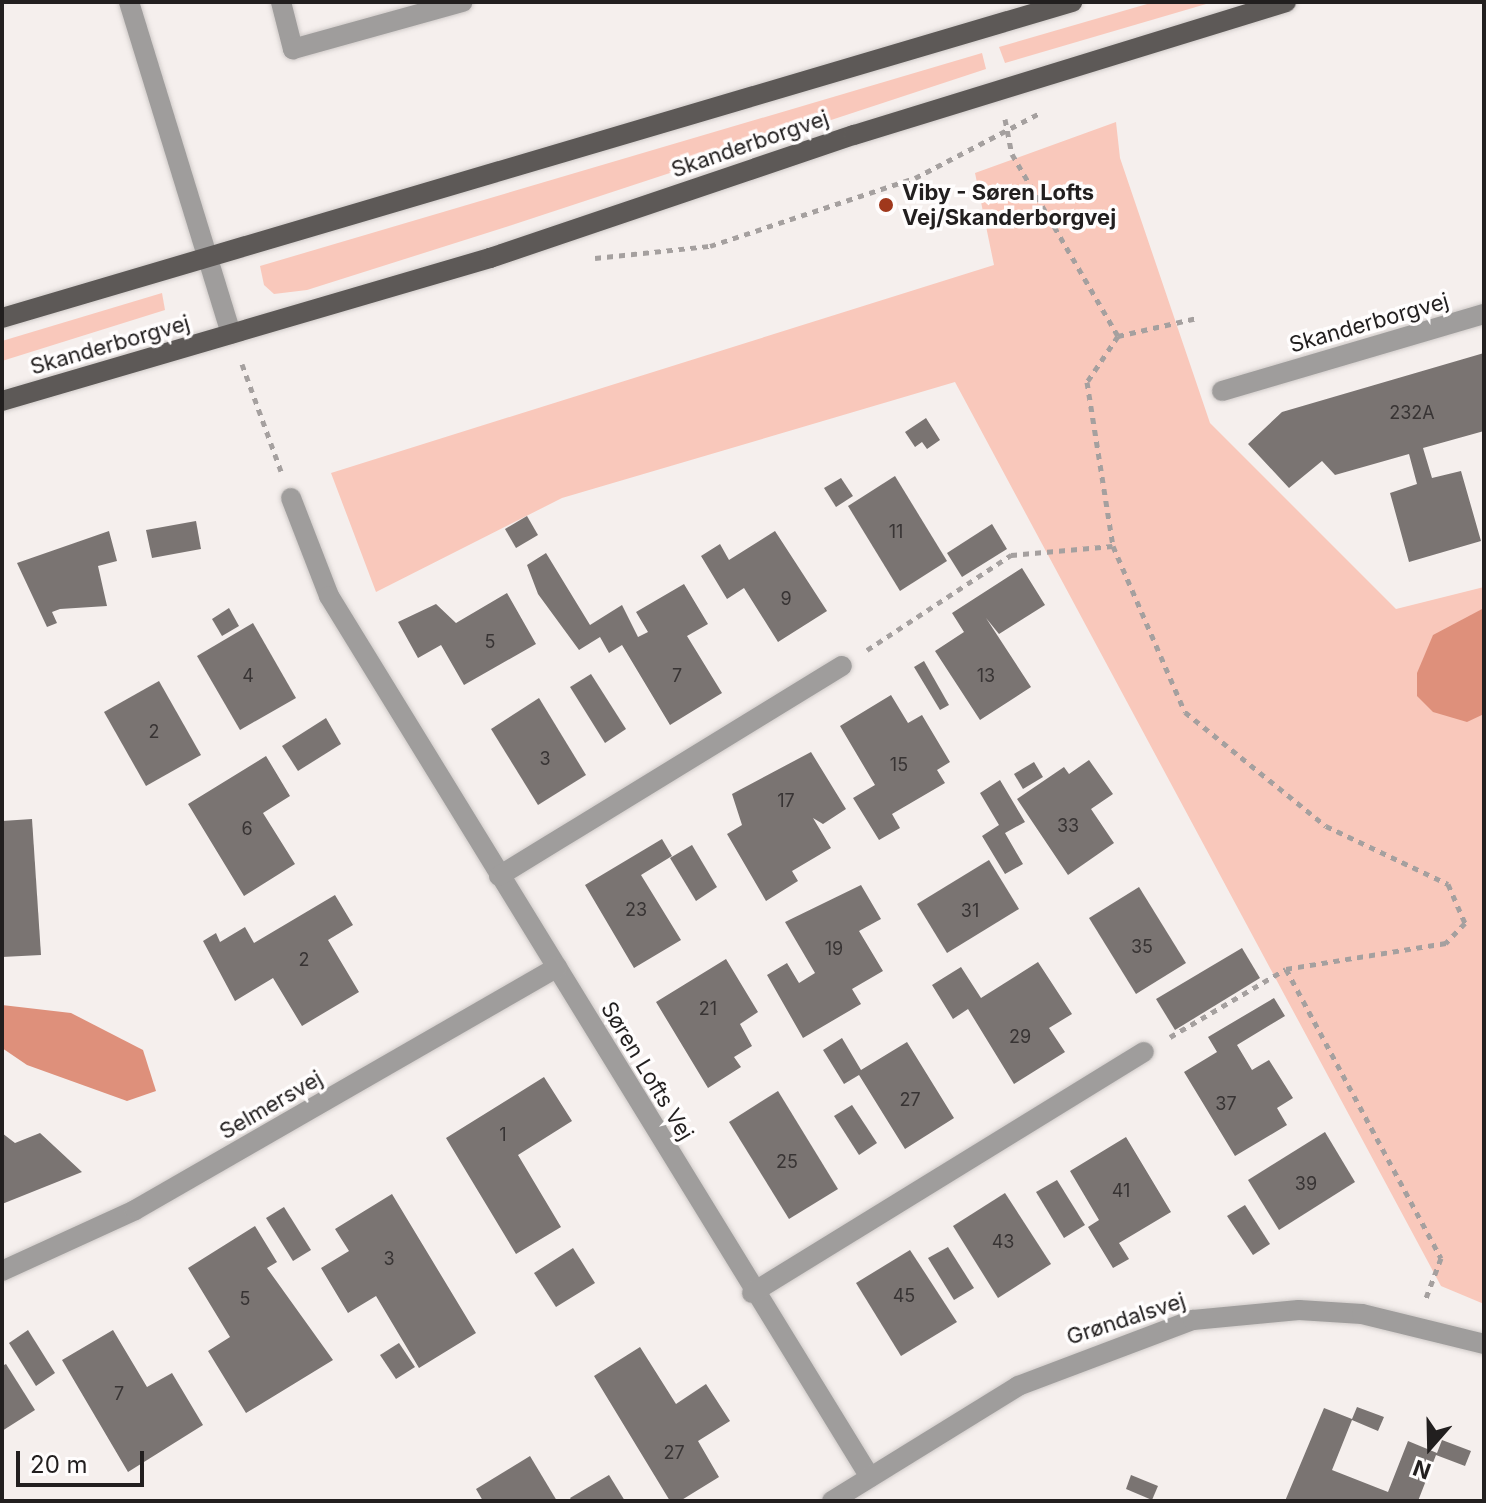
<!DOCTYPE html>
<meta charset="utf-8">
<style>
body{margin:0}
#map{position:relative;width:1486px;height:1503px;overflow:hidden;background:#f5efed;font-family:Inter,sans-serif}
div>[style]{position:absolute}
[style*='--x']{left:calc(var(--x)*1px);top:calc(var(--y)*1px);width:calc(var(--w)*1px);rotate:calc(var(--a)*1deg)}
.green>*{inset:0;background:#f9c8bb}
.water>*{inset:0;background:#de907b}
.building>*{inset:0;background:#7a7472}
.path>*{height:5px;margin-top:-2.5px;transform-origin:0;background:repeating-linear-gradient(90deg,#a5a09f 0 6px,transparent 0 12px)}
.roads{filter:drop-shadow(0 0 2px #cfcac8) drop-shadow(0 0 2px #cfcac8)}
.minor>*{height:20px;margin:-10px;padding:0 10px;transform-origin:10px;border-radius:10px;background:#9f9d9c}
.major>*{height:20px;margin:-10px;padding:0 10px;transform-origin:10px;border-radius:10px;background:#5d5957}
.dots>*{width:22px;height:22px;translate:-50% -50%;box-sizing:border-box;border:4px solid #fffdfd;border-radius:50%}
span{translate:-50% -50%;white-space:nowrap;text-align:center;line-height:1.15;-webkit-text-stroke:7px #fffdfd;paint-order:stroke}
.number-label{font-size:18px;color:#383434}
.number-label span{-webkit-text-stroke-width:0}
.street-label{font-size:22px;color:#221f1f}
.poi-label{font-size:22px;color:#221f1f;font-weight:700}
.left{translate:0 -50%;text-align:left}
.frame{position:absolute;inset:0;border:4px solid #221f1f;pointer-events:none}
.north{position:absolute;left:1390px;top:1407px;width:80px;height:80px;-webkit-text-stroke:6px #fffdfd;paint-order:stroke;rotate:200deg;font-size:22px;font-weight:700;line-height:32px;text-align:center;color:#221f1f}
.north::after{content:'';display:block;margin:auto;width:28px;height:36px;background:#221f1f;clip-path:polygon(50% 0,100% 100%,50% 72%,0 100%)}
.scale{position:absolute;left:16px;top:1451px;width:128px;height:36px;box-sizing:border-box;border:4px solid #221f1f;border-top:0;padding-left:10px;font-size:24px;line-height:28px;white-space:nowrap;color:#221f1f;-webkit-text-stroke:6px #fffdfd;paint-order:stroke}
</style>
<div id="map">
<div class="green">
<i style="clip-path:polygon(1154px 2px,1213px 2px,1005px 63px,999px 47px)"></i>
<i style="clip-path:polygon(982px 53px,986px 69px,509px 226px,307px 290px,274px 294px,264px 285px,260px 266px)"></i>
<i style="clip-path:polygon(1116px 122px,1120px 158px,1210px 423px,1396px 609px,1484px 587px,1484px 1304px,1441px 1286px,955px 382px,562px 498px,376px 592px,331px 473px,994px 265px,975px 173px)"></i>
<i style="clip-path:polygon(162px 293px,165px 310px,2px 361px,2px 341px)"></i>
</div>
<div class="water">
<i style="clip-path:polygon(1484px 608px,1484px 714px,1467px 722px,1433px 712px,1417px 696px,1417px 673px,1433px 635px)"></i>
<i style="clip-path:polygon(2px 1005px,71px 1013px,143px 1050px,156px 1091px,127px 1101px,27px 1065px,2px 1048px)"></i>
</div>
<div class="building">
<i style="clip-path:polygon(1484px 353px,1484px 431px,1423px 448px,1432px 478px,1461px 471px,1481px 541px,1409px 562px,1390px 493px,1417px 484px,1409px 454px,1335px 475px,1322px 461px,1289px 488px,1248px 444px,1282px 412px)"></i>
<i style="clip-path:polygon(926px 418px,940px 440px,927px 449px,922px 442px,915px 447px,905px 432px)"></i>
<i style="clip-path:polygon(895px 476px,947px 561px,900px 591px,848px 506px)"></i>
<i style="clip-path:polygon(841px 478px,853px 496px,836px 507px,824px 488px)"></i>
<i style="clip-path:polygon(527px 516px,538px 535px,516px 548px,505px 529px)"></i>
<i style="clip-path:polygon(196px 521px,201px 549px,152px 558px,146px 530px)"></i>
<i style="clip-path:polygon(992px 524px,1007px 549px,962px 577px,947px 553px)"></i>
<i style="clip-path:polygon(109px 531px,117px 561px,98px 566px,107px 606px,60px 609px,52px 612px,57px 623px,47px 627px,17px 563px)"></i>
<i style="clip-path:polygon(775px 531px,827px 611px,778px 642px,744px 588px,727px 599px,701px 556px,720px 544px,729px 560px)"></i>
<i style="clip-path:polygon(546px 553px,590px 625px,622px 605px,638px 637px,648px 632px,636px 612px,684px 584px,708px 624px,687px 636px,722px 693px,670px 725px,622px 645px,609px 653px,600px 637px,579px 650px,538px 594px,527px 565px)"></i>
<i style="clip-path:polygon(1022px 568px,1045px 605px,999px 634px,986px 618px,1031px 687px,980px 720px,935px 651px,964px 632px,952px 613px)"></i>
<i style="clip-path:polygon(507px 593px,536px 644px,464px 685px,441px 645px,418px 658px,398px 622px,436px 604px,456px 623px)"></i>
<i style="clip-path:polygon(229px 608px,239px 626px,222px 636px,212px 619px)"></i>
<i style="clip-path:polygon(253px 623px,296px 698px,240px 730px,197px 656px)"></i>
<i style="clip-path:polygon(924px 661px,949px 705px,940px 710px,914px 667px)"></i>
<i style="clip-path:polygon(591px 674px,626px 729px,605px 743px,570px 687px)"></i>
<i style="clip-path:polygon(159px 681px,201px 755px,146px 786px,104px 712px)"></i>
<i style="clip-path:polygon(891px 695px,908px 723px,922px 715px,950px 762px,937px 770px,945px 783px,892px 814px,900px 828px,879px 840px,853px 798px,875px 785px,840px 726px)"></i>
<i style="clip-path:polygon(539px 698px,586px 775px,538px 805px,491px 729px)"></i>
<i style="clip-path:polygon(326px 718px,341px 744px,298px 771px,282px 746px)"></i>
<i style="clip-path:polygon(811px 752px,846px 809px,823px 824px,813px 818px,831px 848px,792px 871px,798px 881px,766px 901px,727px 834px,742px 825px,732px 794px)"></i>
<i style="clip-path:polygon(266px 756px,290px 796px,263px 813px,295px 864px,244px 896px,188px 804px)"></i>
<i style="clip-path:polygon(1089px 760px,1113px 794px,1091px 809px,1114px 843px,1068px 875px,1017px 799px,1064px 767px,1069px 774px)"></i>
<i style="clip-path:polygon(1034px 762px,1043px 777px,1023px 789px,1014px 774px)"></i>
<i style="clip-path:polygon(1000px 780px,1025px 822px,1005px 833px,1023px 864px,1005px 874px,982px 836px,999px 825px,980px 793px)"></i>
<i style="clip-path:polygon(32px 819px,41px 955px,2px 957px,2px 821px)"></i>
<i style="clip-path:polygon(662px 839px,672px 856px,641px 875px,681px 940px,634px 968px,585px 885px)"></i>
<i style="clip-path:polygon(692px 845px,717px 887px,696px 901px,670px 858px)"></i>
<i style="clip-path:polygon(989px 860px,1019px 909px,947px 953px,917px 904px)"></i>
<i style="clip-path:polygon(861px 885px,881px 919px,859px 931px,883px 971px,852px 989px,861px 1004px,803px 1038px,767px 975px,787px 963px,799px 983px,815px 973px,785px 922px)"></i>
<i style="clip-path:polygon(1139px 887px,1186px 963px,1136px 994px,1089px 918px)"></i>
<i style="clip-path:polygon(335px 895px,353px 925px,328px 940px,359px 992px,302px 1026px,273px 978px,235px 1001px,203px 941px,216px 933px,220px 942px,245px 927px,254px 943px)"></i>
<i style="clip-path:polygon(1242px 948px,1260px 978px,1175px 1030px,1156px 999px)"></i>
<i style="clip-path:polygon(726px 959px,758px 1012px,740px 1024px,752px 1046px,734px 1057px,741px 1067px,708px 1088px,656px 1002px)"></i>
<i style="clip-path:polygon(1038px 962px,1072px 1014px,1049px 1028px,1065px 1052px,1014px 1084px,968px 1009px,953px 1019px,932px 985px,961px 967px,981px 998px)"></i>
<i style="clip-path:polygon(1274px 998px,1285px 1016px,1237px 1045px,1252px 1070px,1269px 1060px,1293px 1098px,1277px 1108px,1287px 1125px,1235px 1156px,1184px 1072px,1217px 1052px,1208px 1037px)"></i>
<i style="clip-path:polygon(842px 1038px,861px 1070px,907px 1042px,954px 1118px,905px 1149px,859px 1075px,844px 1084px,823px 1050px)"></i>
<i style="clip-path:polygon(544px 1077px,572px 1121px,518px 1155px,561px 1227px,516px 1254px,446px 1138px)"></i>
<i style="clip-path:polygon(778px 1091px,838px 1189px,789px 1219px,729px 1122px)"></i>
<i style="clip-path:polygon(852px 1105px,877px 1143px,859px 1155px,834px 1116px)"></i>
<i style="clip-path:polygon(1325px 1132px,1355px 1182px,1279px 1230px,1248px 1180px)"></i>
<i style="clip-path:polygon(2px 1133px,15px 1143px,40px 1133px,82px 1172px,2px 1204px)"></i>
<i style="clip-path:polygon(1126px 1137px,1171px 1212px,1119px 1243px,1129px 1259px,1113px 1268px,1088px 1227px,1099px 1220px,1070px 1171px)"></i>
<i style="clip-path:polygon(1057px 1180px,1085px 1225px,1064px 1238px,1036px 1192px)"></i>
<i style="clip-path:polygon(1005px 1193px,1051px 1264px,998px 1298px,953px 1226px)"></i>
<i style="clip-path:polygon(392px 1194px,476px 1333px,419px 1368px,376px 1296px,348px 1313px,321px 1268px,349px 1251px,335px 1229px)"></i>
<i style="clip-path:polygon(1245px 1205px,1270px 1244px,1253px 1255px,1227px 1216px)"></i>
<i style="clip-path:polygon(284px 1207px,311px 1250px,293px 1261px,266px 1218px)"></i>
<i style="clip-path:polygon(255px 1226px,277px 1262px,267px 1268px,333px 1360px,246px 1413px,208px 1351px,230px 1337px,188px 1268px)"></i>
<i style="clip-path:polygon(948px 1247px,974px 1288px,954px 1300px,928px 1258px)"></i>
<i style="clip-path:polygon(573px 1248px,595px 1283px,556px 1307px,534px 1273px)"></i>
<i style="clip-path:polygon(910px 1250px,957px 1322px,901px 1356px,856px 1283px)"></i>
<i style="clip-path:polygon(28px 1330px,55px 1373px,36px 1386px,9px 1343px)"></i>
<i style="clip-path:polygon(113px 1330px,147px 1387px,172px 1373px,203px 1425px,128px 1472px,62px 1360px)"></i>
<i style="clip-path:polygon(399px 1343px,415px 1367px,396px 1379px,380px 1355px)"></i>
<i style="clip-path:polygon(640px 1347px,676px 1404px,706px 1384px,730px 1421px,698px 1441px,719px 1477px,680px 1501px,670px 1501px,594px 1376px)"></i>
<i style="clip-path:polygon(6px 1364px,35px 1410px,2px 1431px,2px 1366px)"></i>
<i style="clip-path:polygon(1357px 1407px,1384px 1417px,1378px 1431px,1352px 1420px,1332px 1470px,1388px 1492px,1408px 1441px,1437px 1453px,1442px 1440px,1471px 1451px,1465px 1466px,1436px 1455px,1418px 1501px,1285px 1501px,1324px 1408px,1352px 1419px)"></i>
<i style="clip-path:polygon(530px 1456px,557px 1501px,483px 1501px,476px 1489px)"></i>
<i style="clip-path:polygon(609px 1475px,625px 1501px,572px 1501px,570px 1498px)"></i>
<i style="clip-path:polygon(1131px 1475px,1158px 1486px,1152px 1500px,1126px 1489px)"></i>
</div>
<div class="path">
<i style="--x:1005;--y:119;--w:36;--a:79"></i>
<i style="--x:1012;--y:154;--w:211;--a:59.8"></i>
<i style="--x:1118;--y:336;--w:81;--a:-12.8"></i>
<i style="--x:595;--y:258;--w:116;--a:-6"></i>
<i style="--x:710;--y:246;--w:216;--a:-18.4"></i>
<i style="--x:915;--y:178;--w:141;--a:-27.5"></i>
<i style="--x:1118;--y:336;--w:55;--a:124"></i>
<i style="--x:1087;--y:382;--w:166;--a:81"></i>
<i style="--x:1113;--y:546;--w:181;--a:66.6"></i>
<i style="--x:1185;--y:712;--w:181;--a:39"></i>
<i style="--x:1326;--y:826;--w:135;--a:25.4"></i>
<i style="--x:1448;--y:884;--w:43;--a:66.4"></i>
<i style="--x:1465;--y:923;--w:28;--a:134"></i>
<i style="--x:1446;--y:943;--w:162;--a:170.8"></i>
<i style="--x:1286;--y:969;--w:328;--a:61.8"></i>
<i style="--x:1441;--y:1258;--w:43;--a:110.6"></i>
<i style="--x:242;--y:364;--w:114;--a:70"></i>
<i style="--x:867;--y:650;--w:173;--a:-33.4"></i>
<i style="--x:1011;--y:555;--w:102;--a:-5"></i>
<i style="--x:1170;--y:1037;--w:134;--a:-30.4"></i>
</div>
<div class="roads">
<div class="minor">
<i style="--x:129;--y:2;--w:347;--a:72.9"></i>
<i style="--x:281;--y:2;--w:49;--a:75.7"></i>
<i style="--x:293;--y:49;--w:176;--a:-15.5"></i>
<i style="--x:1222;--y:391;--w:273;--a:-16.4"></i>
<i style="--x:291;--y:498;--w:105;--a:68.8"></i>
<i style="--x:329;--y:596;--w:1034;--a:58.45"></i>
<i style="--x:499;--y:876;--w:402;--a:-31.5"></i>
<i style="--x:2;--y:1271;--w:146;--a:-24.6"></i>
<i style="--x:135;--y:1210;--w:487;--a:-29.9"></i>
<i style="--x:752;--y:1293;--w:460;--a:-31.6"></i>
<i style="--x:832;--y:1501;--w:219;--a:-31.7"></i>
<i style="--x:1018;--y:1386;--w:187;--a:-20.7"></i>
<i style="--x:1193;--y:1320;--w:106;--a:-5.4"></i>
<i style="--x:1299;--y:1310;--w:63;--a:3.6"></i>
<i style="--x:1362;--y:1314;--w:126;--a:13.8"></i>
</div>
<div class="major">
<i style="--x:2;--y:318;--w:1116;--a:-16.45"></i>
<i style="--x:2;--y:401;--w:509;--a:-16.33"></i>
<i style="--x:490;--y:258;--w:384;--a:-18.7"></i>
<i style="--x:854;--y:135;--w:452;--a:-17.1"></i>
</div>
</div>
<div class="dots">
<i style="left:886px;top:205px;background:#a0381c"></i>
</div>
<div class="number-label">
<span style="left:1412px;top:413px">232A</span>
<span style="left:896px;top:532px">11</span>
<span style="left:786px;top:599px">9</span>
<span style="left:490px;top:642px">5</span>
<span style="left:248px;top:676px">4</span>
<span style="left:677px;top:676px">7</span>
<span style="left:986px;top:676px">13</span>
<span style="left:154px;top:732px">2</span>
<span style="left:545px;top:759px">3</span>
<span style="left:899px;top:765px">15</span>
<span style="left:786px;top:801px">17</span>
<span style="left:1068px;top:826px">33</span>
<span style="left:247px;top:829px">6</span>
<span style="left:636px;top:910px">23</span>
<span style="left:970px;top:911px">31</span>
<span style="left:1142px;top:947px">35</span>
<span style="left:834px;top:949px">19</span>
<span style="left:304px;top:960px">2</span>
<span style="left:708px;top:1009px">21</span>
<span style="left:1020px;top:1037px">29</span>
<span style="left:910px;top:1100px">27</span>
<span style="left:1226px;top:1104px">37</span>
<span style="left:503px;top:1135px">1</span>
<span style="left:787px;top:1162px">25</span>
<span style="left:1306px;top:1184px">39</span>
<span style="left:1121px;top:1191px">41</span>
<span style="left:1003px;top:1242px">43</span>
<span style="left:389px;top:1259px">3</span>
<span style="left:904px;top:1296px">45</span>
<span style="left:245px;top:1299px">5</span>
<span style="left:119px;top:1394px">7</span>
<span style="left:674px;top:1453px">27</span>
</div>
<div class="street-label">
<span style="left:750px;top:144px;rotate:-19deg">Skanderborgvej</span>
<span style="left:1369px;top:323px;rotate:-16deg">Skanderborgvej</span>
<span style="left:110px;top:345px;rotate:-16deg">Skanderborgvej</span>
<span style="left:647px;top:1071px;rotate:59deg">Søren Lofts Vej</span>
<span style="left:271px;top:1105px;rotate:-30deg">Selmersvej</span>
<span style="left:1126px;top:1319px;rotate:-18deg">Grøndalsvej</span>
</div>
<div class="poi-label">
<span class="left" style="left:902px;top:205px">Viby - Søren Lofts<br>Vej/Skanderborgvej</span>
</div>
<div class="frame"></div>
<div class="north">N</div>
<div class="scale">20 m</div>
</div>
